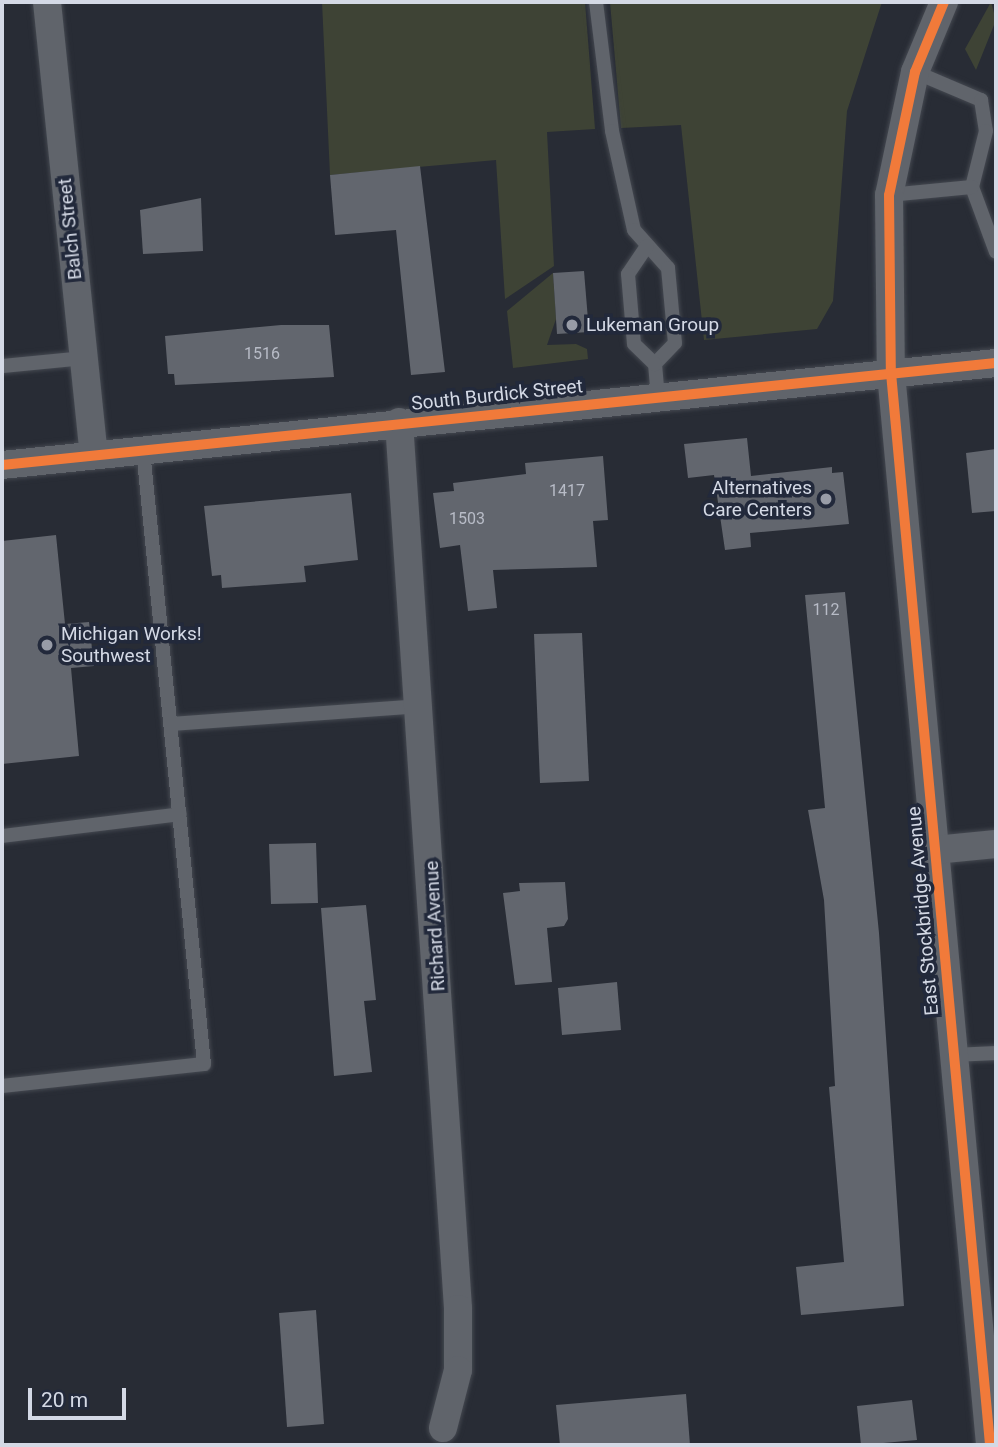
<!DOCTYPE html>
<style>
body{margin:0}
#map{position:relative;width:998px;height:1447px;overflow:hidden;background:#282c35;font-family:Roboto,sans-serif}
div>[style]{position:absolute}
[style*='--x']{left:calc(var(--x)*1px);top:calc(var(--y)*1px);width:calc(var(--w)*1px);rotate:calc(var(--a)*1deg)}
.green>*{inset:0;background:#3e4335}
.building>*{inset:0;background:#62666e}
.roads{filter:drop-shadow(0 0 2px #444850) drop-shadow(0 0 2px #444850)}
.service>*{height:14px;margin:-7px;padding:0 7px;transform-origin:7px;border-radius:7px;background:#60646b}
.minor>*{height:28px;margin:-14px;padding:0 14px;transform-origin:14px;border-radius:14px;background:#60646b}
.cycleway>*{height:10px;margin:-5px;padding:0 5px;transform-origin:5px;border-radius:5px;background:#f17a3a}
.dots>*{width:19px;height:19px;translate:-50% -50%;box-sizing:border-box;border:4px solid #22293b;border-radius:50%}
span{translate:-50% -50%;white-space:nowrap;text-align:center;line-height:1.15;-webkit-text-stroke:7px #22293b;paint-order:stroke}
.number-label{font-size:16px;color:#b8bcc7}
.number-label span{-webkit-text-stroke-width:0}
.street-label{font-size:19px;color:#d4d9e5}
.poi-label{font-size:19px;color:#d4d9e5}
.left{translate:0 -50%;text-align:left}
.right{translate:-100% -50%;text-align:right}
.frame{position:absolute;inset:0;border:4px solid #d4d9e5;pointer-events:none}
.scale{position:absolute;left:28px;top:1388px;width:98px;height:32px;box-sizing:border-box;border:4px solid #d4d9e5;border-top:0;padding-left:9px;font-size:21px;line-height:24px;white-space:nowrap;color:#d4d9e5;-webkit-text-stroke:5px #22293b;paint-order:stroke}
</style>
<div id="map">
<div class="green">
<i style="clip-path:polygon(322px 2px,585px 2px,595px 129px,547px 132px,554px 266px,505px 299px,496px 160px,330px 175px)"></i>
<i style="clip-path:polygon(610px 2px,882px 2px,847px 111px,833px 301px,817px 329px,704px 340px,681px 125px,621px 128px)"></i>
<i style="clip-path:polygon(991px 2px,996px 20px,976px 70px,965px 49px)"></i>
<i style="clip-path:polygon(553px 273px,556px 319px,547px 345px,576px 344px,587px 349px,588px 359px,513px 368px,507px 311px)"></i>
</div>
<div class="building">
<i style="clip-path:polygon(420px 166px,445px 372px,411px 375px,396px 230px,335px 235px,330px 175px)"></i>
<i style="clip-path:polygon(201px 198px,203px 251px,143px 254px,140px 210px)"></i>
<i style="clip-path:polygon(584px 271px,589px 332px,557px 334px,553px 273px)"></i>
<i style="clip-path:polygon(281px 325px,329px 325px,334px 377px,175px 385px,174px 374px,168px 374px,165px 336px)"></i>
<i style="clip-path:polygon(747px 438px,751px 476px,832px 467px,832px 473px,843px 472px,849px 524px,750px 533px,751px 547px,725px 550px,714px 475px,688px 478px,684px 444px)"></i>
<i style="clip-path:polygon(996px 449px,996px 511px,972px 513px,966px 453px)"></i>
<i style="clip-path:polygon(603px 456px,608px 520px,593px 521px,597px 567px,493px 570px,497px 608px,468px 611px,460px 545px,440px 548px,433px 493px,454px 491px,453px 483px,526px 474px,525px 463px)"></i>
<i style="clip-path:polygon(351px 493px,358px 560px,304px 566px,306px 582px,222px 588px,221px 575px,212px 576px,204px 506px)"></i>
<i style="clip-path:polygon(56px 535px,65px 624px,89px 622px,94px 666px,71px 668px,79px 756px,2px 764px,2px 541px)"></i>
<i style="clip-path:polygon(845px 592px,879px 933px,904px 1306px,801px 1315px,796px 1267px,844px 1262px,829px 1087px,835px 1086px,824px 900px,808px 810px,825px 808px,805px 595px)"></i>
<i style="clip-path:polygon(582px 633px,589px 781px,540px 783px,534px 634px)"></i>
<i style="clip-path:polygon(316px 843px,318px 903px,271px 904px,269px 844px)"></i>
<i style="clip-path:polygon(565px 882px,568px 919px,564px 926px,547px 928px,552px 982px,515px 985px,503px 893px,520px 891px,519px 883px)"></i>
<i style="clip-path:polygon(366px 905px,376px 1000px,364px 1001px,372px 1072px,334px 1076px,321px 908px)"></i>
<i style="clip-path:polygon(617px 982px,621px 1030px,562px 1035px,558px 988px)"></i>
<i style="clip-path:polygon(316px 1310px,324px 1424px,287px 1427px,279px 1313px)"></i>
<i style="clip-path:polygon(686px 1394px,690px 1445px,560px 1445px,556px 1405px)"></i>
<i style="clip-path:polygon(912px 1400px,917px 1440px,861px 1445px,857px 1406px)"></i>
</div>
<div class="roads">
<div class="service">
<i style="--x:596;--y:2;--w:130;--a:82.9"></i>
<i style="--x:612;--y:131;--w:101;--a:77.5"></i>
<i style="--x:634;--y:230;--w:51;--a:48.2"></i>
<i style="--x:668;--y:268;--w:75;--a:84.7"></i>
<i style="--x:675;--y:343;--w:29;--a:134"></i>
<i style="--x:655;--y:364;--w:32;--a:85"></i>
<i style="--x:915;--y:72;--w:72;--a:23"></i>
<i style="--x:981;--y:100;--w:31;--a:81"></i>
<i style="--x:986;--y:131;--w:58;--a:104"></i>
<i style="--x:972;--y:187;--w:69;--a:69.7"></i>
<i style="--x:889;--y:195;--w:83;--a:-5.5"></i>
<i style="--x:647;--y:246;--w:34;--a:124"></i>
<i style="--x:628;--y:274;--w:70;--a:85.1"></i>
<i style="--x:634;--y:344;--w:29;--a:44"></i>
<i style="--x:2;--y:366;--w:81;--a:-5.6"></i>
<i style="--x:171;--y:724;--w:251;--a:-4.1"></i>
<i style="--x:2;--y:836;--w:179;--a:-7"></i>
<i style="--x:954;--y:1055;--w:42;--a:-2.7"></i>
<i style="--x:2;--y:1086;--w:203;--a:-6.2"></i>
<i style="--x:204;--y:1064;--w:617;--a:-95.67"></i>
</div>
<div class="minor">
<i style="--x:47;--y:2;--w:455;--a:84.1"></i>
<i style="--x:944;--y:2;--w:76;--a:112.5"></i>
<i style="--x:915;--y:72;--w:126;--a:101.9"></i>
<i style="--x:889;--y:195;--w:178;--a:89.4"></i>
<i style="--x:891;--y:373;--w:1077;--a:84.72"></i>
<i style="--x:399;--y:422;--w:889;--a:86.19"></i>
<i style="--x:458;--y:1309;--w:61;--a:90"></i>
<i style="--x:458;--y:1370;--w:60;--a:104.5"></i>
<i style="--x:2;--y:465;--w:999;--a:-5.86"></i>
<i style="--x:935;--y:850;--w:61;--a:-5.6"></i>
</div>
</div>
<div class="cycleway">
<i style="--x:944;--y:2;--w:76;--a:112.5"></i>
<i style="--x:915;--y:72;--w:126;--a:101.9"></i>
<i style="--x:889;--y:195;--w:178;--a:89.4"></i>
<i style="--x:891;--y:373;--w:1077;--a:84.72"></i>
<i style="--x:2;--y:465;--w:999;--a:-5.86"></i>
</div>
<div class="dots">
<i style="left:572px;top:325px;background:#989ca7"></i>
<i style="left:826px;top:499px;background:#989ca7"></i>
<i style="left:47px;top:645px;background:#989ca7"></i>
</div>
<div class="number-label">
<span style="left:262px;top:354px">1516</span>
<span style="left:567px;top:491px">1417</span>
<span style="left:467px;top:519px">1503</span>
<span style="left:826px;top:610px">112</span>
</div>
<div class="street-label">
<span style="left:70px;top:229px;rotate:-96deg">Balch Street</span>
<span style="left:497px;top:395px;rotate:-6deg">South Burdick Street</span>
<span style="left:923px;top:911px;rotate:-95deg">East Stockbridge Avenue</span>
<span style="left:435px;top:926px;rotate:-93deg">Richard Avenue</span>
</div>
<div class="poi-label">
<span class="left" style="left:586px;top:325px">Lukeman Group</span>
<span class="right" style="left:812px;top:499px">Alternatives<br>Care Centers</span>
<span class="left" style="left:61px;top:645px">Michigan Works!<br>Southwest</span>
</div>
<div class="frame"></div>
<div class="scale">20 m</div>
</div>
